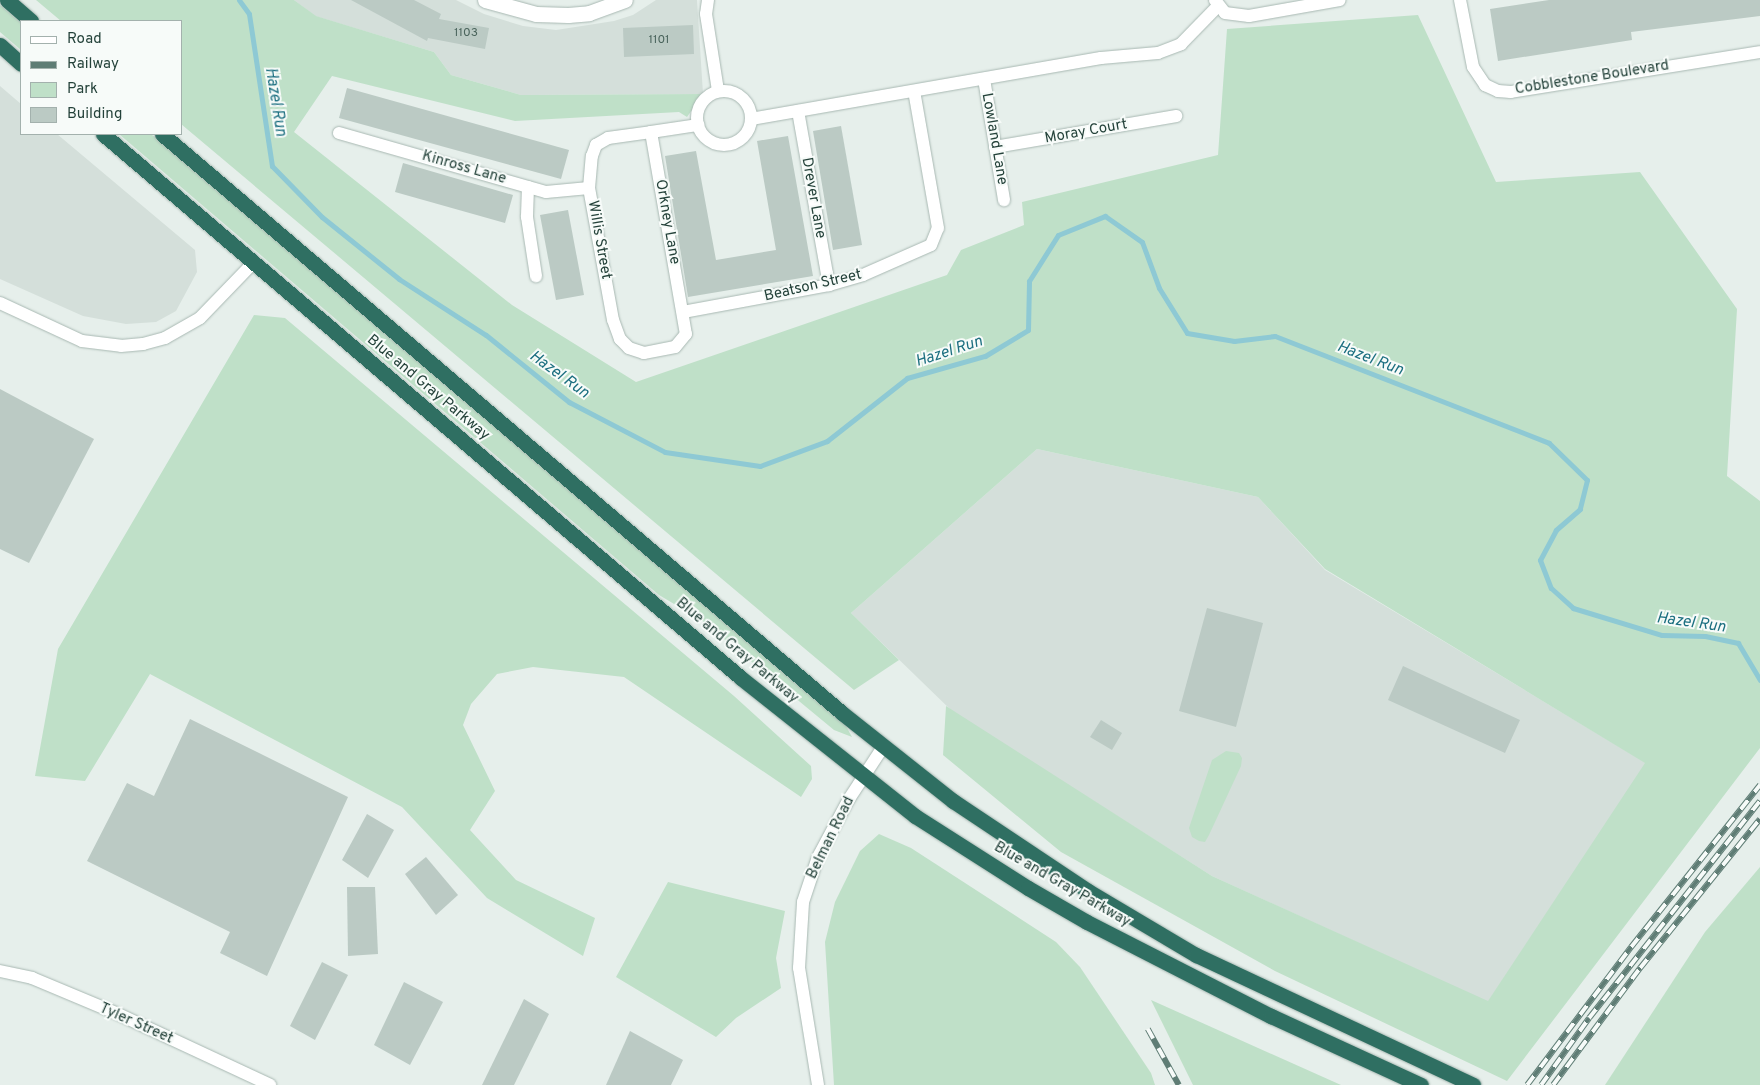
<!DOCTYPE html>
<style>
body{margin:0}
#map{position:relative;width:1760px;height:1085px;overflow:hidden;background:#e6efeb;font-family:Overpass,sans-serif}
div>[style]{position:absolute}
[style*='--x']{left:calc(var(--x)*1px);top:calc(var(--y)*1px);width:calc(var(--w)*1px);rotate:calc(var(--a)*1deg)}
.built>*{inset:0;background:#d4dfda}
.green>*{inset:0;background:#bfe0c8}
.stream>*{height:5px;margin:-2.5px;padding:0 2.5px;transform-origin:2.5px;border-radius:2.5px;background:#8ec9d4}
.building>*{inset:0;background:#bbcac4}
.roads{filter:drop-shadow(0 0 1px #a8b8b2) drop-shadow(0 0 1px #a8b8b2)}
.street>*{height:12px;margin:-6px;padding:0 6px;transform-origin:6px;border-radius:6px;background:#fff}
.street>.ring{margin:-6px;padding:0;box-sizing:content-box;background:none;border:12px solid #fff;border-radius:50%}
.secondary>*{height:15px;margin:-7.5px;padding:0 7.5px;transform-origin:7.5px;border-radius:7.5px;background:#fff}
.highway>*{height:15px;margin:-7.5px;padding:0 7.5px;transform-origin:7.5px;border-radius:7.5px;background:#2f6f62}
.rail>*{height:5.5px;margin-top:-2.75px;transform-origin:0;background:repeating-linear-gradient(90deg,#f7fbf9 0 11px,#5f7d75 0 22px);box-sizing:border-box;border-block:1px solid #5f7d75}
span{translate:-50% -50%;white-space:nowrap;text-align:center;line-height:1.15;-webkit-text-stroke:4px #f7fbf9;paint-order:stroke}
.number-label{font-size:12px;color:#4a645c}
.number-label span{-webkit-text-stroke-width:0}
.street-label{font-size:15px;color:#24423a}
.water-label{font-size:16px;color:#1c6f80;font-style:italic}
.legend{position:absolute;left:20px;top:20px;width:162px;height:115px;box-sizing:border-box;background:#f7fbf9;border:1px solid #a3b1ad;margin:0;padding:6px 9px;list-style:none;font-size:15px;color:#24423a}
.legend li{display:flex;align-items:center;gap:10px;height:25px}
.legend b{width:25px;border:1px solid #a3b1ad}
</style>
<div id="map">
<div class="built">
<i style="clip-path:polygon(294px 0,456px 0,484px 14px,523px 26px,556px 30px,614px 21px,633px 15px,656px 0,697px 0,703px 94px,521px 95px,451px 75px,434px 52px,315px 16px)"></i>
<i style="clip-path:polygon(0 86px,21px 104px,21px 134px,57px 134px,195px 250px,197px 272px,176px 311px,156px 322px,126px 324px,83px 316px,0 279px)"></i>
<i style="clip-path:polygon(1037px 449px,1258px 497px,1325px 570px,1646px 763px,1488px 1002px,1212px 876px,953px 712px,851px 613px)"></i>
</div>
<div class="green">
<i style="clip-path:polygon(36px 0,294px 0,316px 16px,434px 52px,451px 75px,521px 95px,703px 94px,687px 117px,679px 112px,515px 121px,332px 76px,294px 132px,512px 305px,636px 382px,947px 275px,961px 250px,1024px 225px,1022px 202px,1218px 155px,1227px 29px,1418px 15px,1496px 182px,1640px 172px,1737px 309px,1727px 476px,1760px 501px,1760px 748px,1507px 1081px,1275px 971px,1061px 852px,943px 755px,946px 706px,1212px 876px,1488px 1001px,1645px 763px,1325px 569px,1258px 497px,1037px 449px,851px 613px,899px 660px,854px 690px,181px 124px,181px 21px,61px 21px)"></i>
<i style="clip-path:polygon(0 5px,21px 23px,21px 50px,0 32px)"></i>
<i style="clip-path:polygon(119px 134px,151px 134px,846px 726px,852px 737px,834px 730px,701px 620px,659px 595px)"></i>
<i style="clip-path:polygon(254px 315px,285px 318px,734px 696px,811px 766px,812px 779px,801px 797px,624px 677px,533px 667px,497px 674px,471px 704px,463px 725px,495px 791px,470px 830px,516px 880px,595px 918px,583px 956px,487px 898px,402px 807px,150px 674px,85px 781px,35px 776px,58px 649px)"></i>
<i style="clip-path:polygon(1226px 751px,1239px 753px,1242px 758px,1241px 766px,1209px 835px,1205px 842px,1199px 841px,1192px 837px,1189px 828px,1212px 760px)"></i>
<i style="clip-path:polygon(879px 834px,911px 848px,1056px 942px,1080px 967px,1151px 1073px,1155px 1085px,834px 1085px,825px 942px,835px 902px,860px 851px)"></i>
<i style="clip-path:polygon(1760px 867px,1760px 1085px,1605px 1085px,1705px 932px)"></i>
<i style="clip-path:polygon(668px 882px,785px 911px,776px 958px,781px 988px,736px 1018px,716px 1037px,616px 977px)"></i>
<i style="clip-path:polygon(1151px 1000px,1341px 1085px,1193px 1085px)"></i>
</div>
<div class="stream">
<i style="--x:239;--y:0;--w:17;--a:54"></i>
<i style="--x:249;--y:14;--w:154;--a:81.4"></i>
<i style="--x:272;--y:166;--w:71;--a:45.6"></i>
<i style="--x:322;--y:217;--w:99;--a:38.8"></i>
<i style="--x:399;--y:279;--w:103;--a:32.8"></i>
<i style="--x:486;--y:335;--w:107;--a:38.9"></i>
<i style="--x:569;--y:402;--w:108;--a:27.5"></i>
<i style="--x:665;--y:452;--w:96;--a:8.4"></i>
<i style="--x:760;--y:466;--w:72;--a:-20.5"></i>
<i style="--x:827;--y:441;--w:102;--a:-38.2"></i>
<i style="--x:907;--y:378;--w:81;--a:-15.8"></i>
<i style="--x:985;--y:356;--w:50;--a:-31.2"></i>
<i style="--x:1028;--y:330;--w:49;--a:-88.8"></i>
<i style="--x:1029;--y:281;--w:54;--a:-57.8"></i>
<i style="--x:1058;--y:235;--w:51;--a:-22"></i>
<i style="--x:1105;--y:216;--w:45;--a:35.1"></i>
<i style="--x:1142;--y:242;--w:49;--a:69.7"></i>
<i style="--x:1159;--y:288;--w:53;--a:58.1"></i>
<i style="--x:1187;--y:333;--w:48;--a:9.7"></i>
<i style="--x:1234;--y:341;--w:41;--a:-7"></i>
<i style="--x:1275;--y:336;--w:294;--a:21.3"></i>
<i style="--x:1549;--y:443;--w:53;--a:44.2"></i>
<i style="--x:1587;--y:480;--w:30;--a:104"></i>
<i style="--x:1580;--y:509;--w:32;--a:139"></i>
<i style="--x:1556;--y:530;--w:34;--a:118"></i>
<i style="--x:1540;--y:560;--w:30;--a:69"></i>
<i style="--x:1551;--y:588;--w:30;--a:42"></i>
<i style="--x:1573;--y:608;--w:93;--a:16.9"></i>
<i style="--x:1662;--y:635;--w:43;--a:1.3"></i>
<i style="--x:1705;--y:636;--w:34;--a:12"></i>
<i style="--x:1738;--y:643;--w:43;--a:59.3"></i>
</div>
<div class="building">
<i style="clip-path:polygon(351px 0,414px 0,441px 14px,439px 19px,489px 28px,485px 49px,428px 38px,427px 41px)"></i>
<i style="clip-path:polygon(1549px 0,1760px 0,1760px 16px,1631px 32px,1632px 40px,1498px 61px,1490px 9px)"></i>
<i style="clip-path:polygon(693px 25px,694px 54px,624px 57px,623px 28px)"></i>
<i style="clip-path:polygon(347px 88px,569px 150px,561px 179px,339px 118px)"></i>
<i style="clip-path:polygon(841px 126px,862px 245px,833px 250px,813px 131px)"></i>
<i style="clip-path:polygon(788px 136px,813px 276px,688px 297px,665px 156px,696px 151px,716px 260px,776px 250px,757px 141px)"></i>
<i style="clip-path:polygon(403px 163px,513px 195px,505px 223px,395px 192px)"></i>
<i style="clip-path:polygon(568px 210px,584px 295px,556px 300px,540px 215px)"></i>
<i style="clip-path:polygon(0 389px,94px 439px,29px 563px,0 549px)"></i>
<i style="clip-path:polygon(1207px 608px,1263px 623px,1236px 727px,1179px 711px)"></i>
<i style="clip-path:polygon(1403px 666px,1520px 720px,1505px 753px,1388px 700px)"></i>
<i style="clip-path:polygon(190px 719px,348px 797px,267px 976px,220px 953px,230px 932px,87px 861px,127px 783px,154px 796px)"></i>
<i style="clip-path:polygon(1101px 720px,1122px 733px,1112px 750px,1090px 737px)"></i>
<i style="clip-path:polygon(367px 814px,394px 830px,368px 878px,342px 860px)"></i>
<i style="clip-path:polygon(426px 857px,458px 895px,436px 915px,405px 874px)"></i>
<i style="clip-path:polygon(347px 887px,375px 887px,378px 954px,348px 956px)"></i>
<i style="clip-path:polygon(322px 962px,348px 975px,315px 1040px,290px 1026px)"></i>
<i style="clip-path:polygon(404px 982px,443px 1002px,410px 1065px,374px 1045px)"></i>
<i style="clip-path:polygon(524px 999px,549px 1014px,514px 1085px,482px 1085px)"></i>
<i style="clip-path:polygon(630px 1031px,683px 1060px,671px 1085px,606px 1085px)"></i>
</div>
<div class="roads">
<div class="street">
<i style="--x:708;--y:0;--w:14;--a:98"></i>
<i style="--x:706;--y:14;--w:78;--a:81.1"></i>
<i style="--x:1215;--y:0;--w:16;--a:52"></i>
<i style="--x:1225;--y:13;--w:24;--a:7"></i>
<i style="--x:1249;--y:16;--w:92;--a:-10"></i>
<i style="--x:1460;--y:0;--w:68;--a:79"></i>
<i style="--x:1473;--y:67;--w:22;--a:56"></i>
<i style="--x:1485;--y:85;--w:14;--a:25"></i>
<i style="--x:1498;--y:91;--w:13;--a:4"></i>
<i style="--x:1511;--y:92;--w:252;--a:-9.1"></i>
<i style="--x:984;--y:79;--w:123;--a:80.6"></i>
<i class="ring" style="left:697px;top:91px;width:42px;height:42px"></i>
<i style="--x:798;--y:111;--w:177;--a:79.9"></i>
<i style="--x:751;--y:119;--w:355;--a:-9.9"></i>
<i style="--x:1101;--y:58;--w:57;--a:-5"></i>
<i style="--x:1158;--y:53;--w:25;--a:-21"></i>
<i style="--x:1181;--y:44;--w:53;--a:-45.8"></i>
<i style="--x:651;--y:132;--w:205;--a:80.2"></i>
<i style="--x:686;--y:334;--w:17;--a:130"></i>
<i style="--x:675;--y:347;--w:32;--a:169"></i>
<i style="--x:644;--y:353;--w:16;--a:-162"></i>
<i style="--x:629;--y:348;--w:13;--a:-135"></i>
<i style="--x:620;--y:339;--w:20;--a:-110"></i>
<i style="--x:613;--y:320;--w:134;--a:-100.3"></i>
<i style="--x:589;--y:188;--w:32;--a:-85"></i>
<i style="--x:592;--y:156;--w:12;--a:-70"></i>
<i style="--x:596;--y:145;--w:14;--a:-30"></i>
<i style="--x:608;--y:138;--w:43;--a:-7.9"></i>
<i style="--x:651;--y:132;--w:48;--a:-8.5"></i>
<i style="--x:339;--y:133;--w:215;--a:15.9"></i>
<i style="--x:546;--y:192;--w:43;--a:-5.3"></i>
<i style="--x:995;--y:147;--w:184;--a:-9.7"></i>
<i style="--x:528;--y:187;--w:30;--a:92"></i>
<i style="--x:527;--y:217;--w:60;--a:81.3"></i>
<i style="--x:0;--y:303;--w:90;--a:24.9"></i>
<i style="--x:82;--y:341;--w:39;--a:7"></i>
<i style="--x:121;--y:346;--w:22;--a:-5"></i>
<i style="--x:143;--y:344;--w:23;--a:-15"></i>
<i style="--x:165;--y:338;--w:40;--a:-29.7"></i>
<i style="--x:200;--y:318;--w:78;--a:-46"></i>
<i style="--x:683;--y:312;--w:148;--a:-10.5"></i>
<i style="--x:829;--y:285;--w:35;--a:-16"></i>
<i style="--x:863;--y:275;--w:74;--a:-23.8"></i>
<i style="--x:931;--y:245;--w:18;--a:-68"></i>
<i style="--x:938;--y:228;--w:139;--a:-99.9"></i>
<i style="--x:0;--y:971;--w:33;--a:12"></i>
<i style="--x:32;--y:978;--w:93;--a:22.7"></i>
<i style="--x:118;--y:1014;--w:168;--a:25"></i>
<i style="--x:818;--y:1085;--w:119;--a:-99.2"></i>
<i style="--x:799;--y:968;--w:66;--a:-86.5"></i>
<i style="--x:803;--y:902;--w:47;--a:-71.6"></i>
<i style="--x:818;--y:857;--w:66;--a:-61.9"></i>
<i style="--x:849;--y:799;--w:62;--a:-56.8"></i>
</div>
<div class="secondary">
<i style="--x:485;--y:0;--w:53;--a:15.4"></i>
<i style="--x:536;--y:14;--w:32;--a:2"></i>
<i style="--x:568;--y:15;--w:21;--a:-5"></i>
<i style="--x:589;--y:13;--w:38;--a:-20"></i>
</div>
<div class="highway">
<i style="--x:7;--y:0;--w:32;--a:41"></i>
<i style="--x:0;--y:45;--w:28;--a:42"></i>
<i style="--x:103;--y:134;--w:838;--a:40.45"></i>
<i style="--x:741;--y:678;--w:222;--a:38.4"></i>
<i style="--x:915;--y:816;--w:134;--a:32.5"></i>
<i style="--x:1028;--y:888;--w:68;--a:30"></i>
<i style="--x:1087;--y:922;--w:207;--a:27.1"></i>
<i style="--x:1271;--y:1016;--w:165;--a:24.7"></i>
<i style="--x:162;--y:134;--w:893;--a:40.41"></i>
<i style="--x:842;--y:713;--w:142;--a:38.4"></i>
<i style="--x:953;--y:801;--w:162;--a:33.7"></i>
<i style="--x:1088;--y:891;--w:126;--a:30.7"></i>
<i style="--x:1196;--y:955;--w:306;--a:25.1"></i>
</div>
</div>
<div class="rail">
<i style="--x:1148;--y:1029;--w:64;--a:61"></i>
<i style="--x:1527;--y:1085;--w:173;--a:-53"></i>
<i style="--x:1631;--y:947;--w:207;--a:-51.5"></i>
<i style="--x:1541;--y:1085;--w:82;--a:-54.4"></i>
<i style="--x:1589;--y:1018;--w:276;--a:-51.8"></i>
<i style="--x:1553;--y:1085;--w:146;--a:-53.4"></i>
<i style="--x:1640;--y:968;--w:191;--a:-51.2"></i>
</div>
<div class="number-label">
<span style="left:466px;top:34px">1103</span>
<span style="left:659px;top:41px">1101</span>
</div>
<div class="street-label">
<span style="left:1592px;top:78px;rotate:-9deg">Cobblestone Boulevard</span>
<span style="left:1086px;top:132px;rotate:-10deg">Moray Court</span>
<span style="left:994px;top:139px;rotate:80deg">Lowland Lane</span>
<span style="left:464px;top:168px;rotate:16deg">Kinross Lane</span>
<span style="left:813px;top:198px;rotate:80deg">Drever Lane</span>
<span style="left:667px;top:222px;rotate:80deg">Orkney Lane</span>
<span style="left:599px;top:240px;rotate:80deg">Willis Street</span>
<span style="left:813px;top:286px;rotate:-13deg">Beatson Street</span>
<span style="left:428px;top:388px;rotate:40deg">Blue and Gray Parkway</span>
<span style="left:737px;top:651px;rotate:40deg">Blue and Gray Parkway</span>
<span style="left:831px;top:838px;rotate:-64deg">Belman Road</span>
<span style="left:1062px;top:885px;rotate:30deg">Blue and Gray Parkway</span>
<span style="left:136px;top:1024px;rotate:24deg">Tyler Street</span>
</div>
<div class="water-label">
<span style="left:275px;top:102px;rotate:81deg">Hazel Run</span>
<span style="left:949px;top:352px;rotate:-18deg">Hazel Run</span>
<span style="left:1370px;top:359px;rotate:21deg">Hazel Run</span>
<span style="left:559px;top:375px;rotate:36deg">Hazel Run</span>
<span style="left:1691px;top:623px;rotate:8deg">Hazel Run</span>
</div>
<ul class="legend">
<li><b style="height:6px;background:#fff"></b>Road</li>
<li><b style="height:6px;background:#5f7d75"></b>Railway</li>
<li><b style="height:14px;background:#bfe0c8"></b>Park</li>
<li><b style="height:14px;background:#bbcac4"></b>Building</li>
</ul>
</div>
